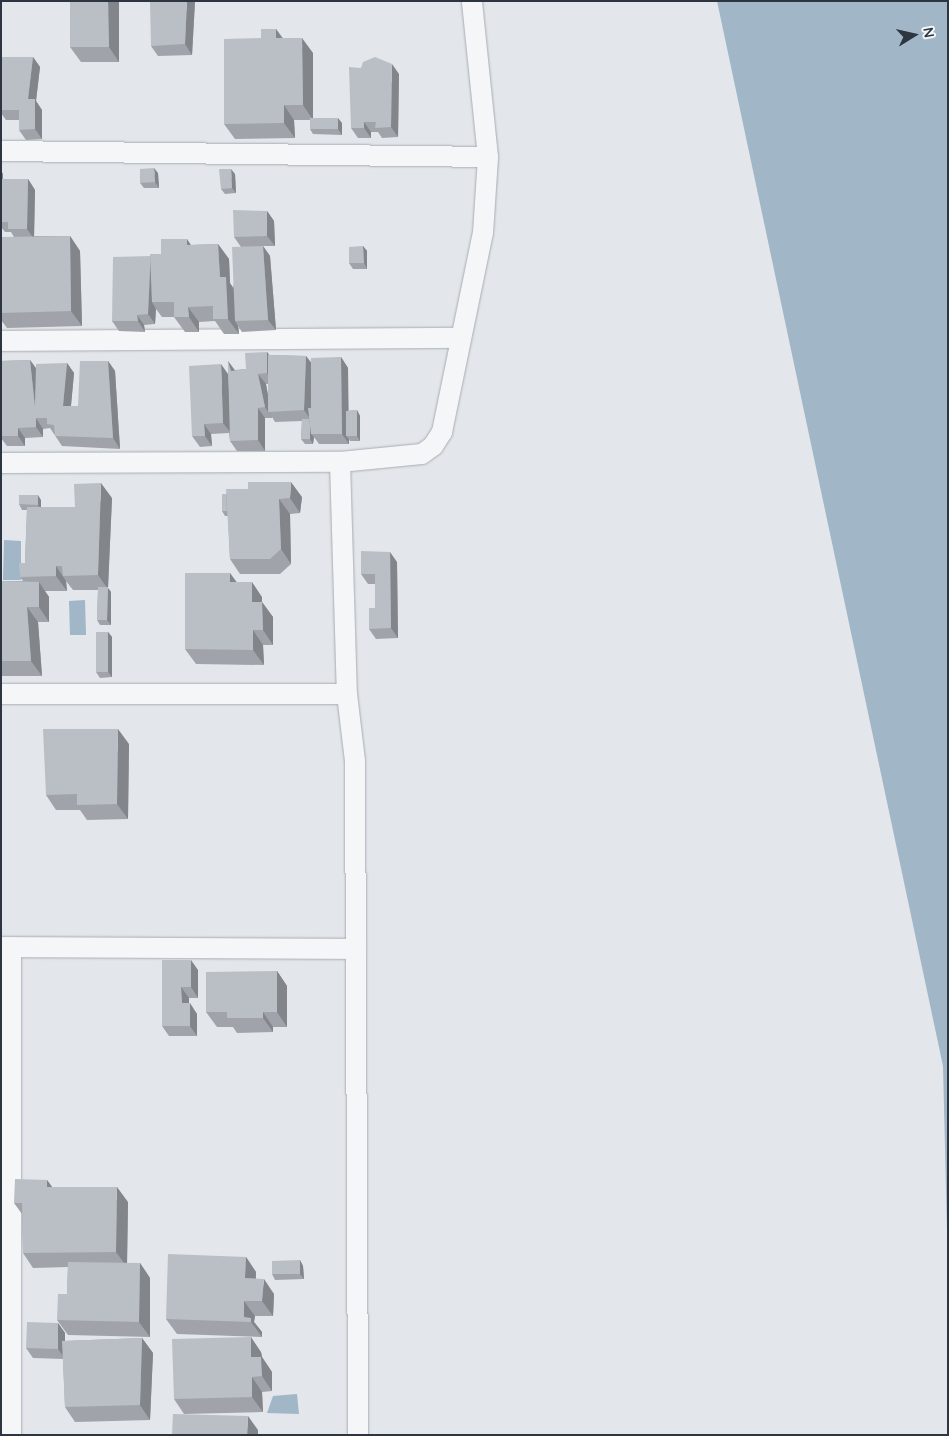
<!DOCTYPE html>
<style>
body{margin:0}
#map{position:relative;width:949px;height:1436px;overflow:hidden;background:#e3e6ea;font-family:Quicksand,sans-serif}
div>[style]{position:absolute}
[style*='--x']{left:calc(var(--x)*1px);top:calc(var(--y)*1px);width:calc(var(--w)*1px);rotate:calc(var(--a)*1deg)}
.water>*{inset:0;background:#a1b6c6}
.roads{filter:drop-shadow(0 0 1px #a8adb4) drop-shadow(0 0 1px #a8adb4)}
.minor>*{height:20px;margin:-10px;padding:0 10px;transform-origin:10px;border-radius:10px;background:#f5f6f8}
.wall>*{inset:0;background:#a0a4aa}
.shaded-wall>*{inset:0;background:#82868b}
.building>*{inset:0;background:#babfc6}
span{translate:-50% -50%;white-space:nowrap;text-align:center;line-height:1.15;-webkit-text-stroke:4.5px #f2f5f7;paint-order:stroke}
.frame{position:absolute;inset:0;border:2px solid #2c3540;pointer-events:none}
.north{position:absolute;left:889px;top:10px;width:50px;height:50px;-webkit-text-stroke:4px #f2f5f7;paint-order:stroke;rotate:80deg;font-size:14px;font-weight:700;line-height:20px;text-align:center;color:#2c3540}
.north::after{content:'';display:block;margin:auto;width:18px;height:22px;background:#2c3540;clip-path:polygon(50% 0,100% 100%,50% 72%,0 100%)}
</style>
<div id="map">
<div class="water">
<i style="clip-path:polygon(717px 1px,948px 1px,948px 1272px,943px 1066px)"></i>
<i style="clip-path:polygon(4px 540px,21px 541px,21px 580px,3px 580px)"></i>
<i style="clip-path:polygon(85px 600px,86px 635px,70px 635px,69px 601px)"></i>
<i style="clip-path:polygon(297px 1394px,299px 1414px,267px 1413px,273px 1396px)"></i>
</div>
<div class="roads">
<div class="minor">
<i style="--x:1;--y:151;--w:487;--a:0.7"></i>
<i style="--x:1;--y:341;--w:458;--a:-0.4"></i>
<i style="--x:340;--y:462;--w:232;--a:88.3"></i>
<i style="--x:347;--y:694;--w:67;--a:83.2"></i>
<i style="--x:355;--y:761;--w:674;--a:89.74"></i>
<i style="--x:1;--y:463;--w:339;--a:-0.2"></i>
<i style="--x:340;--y:462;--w:82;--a:-5.6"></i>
<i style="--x:422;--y:454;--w:14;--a:-36"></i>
<i style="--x:433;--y:446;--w:17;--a:-57"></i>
<i style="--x:442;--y:432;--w:203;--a:-78.4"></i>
<i style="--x:483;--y:233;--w:76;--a:-86.2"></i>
<i style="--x:488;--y:157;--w:157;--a:-95.9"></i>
<i style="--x:1;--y:694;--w:346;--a:0"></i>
<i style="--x:1;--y:947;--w:355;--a:0.3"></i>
<i style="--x:11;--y:1435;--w:488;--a:-90"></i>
</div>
</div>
<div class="wall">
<i style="clip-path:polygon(119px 1px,119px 62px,81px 62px,70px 47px)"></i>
<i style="clip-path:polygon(195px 1px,192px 55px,158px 56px,151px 46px)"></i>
<i style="clip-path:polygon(276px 29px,283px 38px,313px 53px,313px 118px,342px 123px,342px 135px,313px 134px,310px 129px,310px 120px,294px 120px,295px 138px,235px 139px,224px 124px)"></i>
<i style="clip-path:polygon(1px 57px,33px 57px,40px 67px,36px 101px,42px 110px,42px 139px,26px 140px,19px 130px,19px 120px,6px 120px,1px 113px)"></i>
<i style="clip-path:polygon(399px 74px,398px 137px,382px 138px,378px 132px,371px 132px,371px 138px,358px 138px,351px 128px)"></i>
<i style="clip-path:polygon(1px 171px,3px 174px,3px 179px,28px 179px,35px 190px,34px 236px,70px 236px,80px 251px,82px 326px,7px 328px,1px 320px,1px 237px,14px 237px,11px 232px,5px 232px,1px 227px)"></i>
<i style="clip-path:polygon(158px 173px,159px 188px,144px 188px,140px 183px)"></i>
<i style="clip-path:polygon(235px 174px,236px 193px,225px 194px,221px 189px)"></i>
<i style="clip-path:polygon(267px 211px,274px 221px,275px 246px,263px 246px,270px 256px,276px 330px,242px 332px,238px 326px,239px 334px,224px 334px,215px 321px,199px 322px,199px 332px,185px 332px,174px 317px,162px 317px,156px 309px,155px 324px,144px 325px,145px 332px,119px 331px,112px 321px,150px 256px,161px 254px,191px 245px,218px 244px,229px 259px,230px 283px,233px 288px,241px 247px,234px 237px)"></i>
<i style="clip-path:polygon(363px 246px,367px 251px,367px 269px,353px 269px,349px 263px)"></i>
<i style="clip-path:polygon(evenodd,267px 352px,269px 355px,306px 356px,311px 362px,341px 357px,348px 368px,348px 411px,357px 410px,360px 416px,360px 441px,350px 441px,349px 439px,349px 444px,319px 444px,314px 437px,313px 444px,305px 444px,301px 439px,302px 421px,275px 422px,272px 417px,272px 418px,265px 418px,265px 451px,237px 451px,230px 441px,229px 433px,211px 434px,212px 446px,200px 447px,192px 436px,228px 374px,229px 390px,228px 361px,235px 370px,246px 369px,267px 352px,266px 384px,268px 384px,268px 397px,266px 384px)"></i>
<i style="clip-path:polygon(30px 360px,36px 368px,67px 363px,74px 373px,71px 406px,78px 406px,108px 361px,115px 371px,120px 449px,62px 446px,50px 428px,43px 429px,43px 437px,25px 438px,25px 446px,7px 446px,1px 438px,1px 361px)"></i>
<i style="clip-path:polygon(222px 494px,302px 497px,300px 513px,290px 514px,291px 564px,280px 574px,240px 574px,230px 559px,228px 516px,225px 516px,222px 511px)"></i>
<i style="clip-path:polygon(112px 498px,108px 588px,111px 592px,111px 625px,100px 625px,97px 620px,98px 590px,73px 590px,66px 581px,67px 591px,45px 591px,49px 597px,49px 622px,38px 622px,42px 676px,2px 676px,1px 675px,1px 581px,23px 581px,20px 577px,25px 563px,27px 510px,22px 510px,19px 504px,41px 500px,41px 507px,75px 507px)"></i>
<i style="clip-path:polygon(397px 562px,398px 638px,376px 639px,369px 629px,375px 608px,375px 584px,368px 584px,361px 574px)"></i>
<i style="clip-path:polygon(237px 582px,262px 597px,262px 602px,273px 617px,273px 645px,263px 645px,264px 665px,196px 664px,185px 649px)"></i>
<i style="clip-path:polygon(108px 632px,112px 637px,112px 677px,100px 678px,96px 672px)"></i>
<i style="clip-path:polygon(129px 744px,128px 819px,87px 820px,80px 810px,56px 810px,46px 795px)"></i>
<i style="clip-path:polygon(162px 960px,198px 970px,198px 998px,189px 998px,189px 1003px,197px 1014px,197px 1036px,169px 1036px,162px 1026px)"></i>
<i style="clip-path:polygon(277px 971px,287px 986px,287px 1027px,273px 1027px,273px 1032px,237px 1033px,233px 1027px,217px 1027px,206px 1012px)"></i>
<i style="clip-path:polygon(47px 1180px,52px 1187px,128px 1202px,127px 1263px,140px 1263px,150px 1278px,150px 1337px,68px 1335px,57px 1320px,67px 1294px,68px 1267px,33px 1268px,23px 1253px,22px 1214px,14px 1203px)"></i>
<i style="clip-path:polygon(246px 1257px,256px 1272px,256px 1279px,274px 1294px,273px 1316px,255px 1316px,254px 1322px,262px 1332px,262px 1337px,177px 1334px,166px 1319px)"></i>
<i style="clip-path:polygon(300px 1260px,303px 1266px,304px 1279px,275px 1280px,272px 1274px)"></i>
<i style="clip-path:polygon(58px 1323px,65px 1333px,65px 1341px,142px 1338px,153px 1353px,150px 1420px,75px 1422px,65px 1407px,63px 1359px,33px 1358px,26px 1348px)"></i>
<i style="clip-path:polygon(261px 1352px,262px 1357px,272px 1372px,272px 1391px,262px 1392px,263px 1412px,184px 1414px,174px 1399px)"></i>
</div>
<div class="shaded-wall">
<i style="clip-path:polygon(108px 1px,119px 1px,119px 62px,109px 47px)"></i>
<i style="clip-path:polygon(187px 1px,195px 1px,192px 55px,185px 44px)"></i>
<i style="clip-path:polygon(276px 29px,286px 44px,276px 38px)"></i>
<i style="clip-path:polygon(302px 38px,313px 53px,313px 120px,303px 105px)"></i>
<i style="clip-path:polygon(33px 57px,40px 67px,36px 101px,42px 110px,42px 139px,35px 129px,28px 99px)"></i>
<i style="clip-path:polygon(392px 64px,399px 74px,398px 137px,391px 127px)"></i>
<i style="clip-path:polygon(284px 105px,294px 120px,295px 138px,284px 123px)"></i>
<i style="clip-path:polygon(338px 118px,342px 123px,342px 135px,338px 129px)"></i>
<i style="clip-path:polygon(364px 122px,371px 132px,371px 138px,364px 128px)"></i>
<i style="clip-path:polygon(154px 168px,158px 173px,159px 188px,155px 182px)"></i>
<i style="clip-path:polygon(231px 169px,235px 174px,236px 193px,232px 188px)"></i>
<i style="clip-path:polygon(1px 171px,3px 174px,1px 222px)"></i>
<i style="clip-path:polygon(28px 179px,35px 190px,34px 239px,27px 229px)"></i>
<i style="clip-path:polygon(267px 211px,274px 221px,275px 246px,267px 236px)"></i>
<i style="clip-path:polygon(70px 236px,80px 251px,82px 326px,71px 311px)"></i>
<i style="clip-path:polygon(187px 239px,197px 254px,187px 245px)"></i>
<i style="clip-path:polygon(218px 244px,229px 259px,230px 283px,236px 292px,235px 321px,238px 326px,239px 334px,228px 319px,220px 277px)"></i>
<i style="clip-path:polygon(263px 246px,270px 256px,276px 330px,268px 320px)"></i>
<i style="clip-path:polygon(363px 246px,367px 251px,367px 269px,364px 263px)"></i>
<i style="clip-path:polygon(151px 256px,152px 302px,156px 309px,155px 324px,148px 314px)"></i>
<i style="clip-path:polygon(188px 307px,199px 322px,199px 332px,189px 317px)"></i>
<i style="clip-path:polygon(137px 315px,144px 325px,145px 332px,138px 321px)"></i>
<i style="clip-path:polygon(267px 352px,274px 362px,274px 384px,267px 373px)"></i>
<i style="clip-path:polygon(306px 356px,313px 366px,311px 420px,304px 410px)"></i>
<i style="clip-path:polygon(341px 357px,348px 368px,349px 436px,346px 436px,349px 439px,349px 444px,342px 434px)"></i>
<i style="clip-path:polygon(30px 360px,37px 370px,35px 407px)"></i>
<i style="clip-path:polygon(108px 361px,115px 371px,120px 449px,113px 438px)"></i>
<i style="clip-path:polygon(228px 361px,235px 371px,231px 371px)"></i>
<i style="clip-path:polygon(67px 363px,74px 373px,70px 416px,63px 406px)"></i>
<i style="clip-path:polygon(221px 364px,228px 374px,231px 433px,223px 423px)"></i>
<i style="clip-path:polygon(258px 374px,266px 384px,271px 411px,268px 412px,272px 418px,265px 407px)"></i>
<i style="clip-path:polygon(258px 408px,265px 418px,265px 451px,258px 440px)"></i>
<i style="clip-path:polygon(357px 410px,360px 416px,360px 441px,357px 436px)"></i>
<i style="clip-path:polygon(36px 418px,43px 429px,43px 437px,36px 427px)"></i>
<i style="clip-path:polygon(310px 420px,311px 434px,314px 437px,313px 444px,310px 439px)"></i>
<i style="clip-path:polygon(204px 424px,211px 434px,212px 446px,205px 436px)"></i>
<i style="clip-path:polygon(18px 428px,25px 438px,25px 446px,18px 436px)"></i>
<i style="clip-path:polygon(291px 482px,302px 497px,300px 513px,290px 498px)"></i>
<i style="clip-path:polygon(101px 483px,112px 498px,108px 588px,111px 592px,111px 625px,107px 620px,108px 589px,98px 575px)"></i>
<i style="clip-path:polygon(38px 495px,41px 500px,41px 510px,38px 505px)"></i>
<i style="clip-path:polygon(279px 499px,290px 514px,291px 564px,281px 549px)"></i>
<i style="clip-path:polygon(390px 552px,397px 562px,398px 638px,391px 628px)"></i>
<i style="clip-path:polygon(56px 566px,66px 581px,67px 591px,56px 576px)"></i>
<i style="clip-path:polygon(230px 573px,241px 588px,230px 582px)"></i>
<i style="clip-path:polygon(39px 582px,49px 597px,49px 622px,39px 607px)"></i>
<i style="clip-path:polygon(252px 582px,262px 597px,262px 617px,252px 602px)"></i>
<i style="clip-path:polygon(262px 602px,273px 617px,273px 645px,263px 630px)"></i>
<i style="clip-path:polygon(27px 607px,38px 622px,42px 676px,31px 661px)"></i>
<i style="clip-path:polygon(253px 630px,263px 645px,264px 665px,253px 650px)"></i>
<i style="clip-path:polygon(108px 632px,112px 637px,112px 677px,108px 672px)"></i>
<i style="clip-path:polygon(118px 729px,129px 744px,128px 819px,117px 804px)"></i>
<i style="clip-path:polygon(191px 960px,198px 970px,198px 998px,191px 987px)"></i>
<i style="clip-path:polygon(277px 971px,287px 986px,287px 1027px,277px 1012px)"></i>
<i style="clip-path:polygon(181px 987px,189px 998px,189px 1013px,182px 1003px)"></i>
<i style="clip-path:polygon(190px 1003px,197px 1014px,197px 1036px,190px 1026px)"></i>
<i style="clip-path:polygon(263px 1012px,273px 1027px,273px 1032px,263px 1018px)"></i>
<i style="clip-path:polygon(47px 1180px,58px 1195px,47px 1187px)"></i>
<i style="clip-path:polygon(117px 1187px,128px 1202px,127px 1267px,116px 1252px)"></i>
<i style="clip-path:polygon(246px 1257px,256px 1272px,255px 1293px,245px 1278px)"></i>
<i style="clip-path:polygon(300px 1260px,303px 1266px,304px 1279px,300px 1274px)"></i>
<i style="clip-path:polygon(140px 1263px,150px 1278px,150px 1337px,139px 1322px)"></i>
<i style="clip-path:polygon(264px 1279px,274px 1294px,273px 1316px,262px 1301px)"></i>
<i style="clip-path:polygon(244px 1301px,255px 1316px,254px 1322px,262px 1332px,262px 1337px,251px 1322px,244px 1317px)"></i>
<i style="clip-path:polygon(58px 1323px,65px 1333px,65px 1359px,58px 1349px)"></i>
<i style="clip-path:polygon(251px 1337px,261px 1352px,262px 1357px,272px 1372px,272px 1391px,262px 1376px,251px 1357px)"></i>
<i style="clip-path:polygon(142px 1338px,153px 1353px,150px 1420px,140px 1405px)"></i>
<i style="clip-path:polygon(252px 1377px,262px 1392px,263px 1412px,252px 1397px)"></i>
<i style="clip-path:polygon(248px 1416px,258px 1430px,258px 1435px,247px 1435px)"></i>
</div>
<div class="building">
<i style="clip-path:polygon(70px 1px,108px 1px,109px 47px,70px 47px)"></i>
<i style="clip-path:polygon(150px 1px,187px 1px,185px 44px,151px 46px)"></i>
<i style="clip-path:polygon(261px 29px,276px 29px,276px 38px,302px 38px,303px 105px,284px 105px,284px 123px,224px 124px,224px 39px,261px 38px)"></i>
<i style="clip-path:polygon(1px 57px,33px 57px,28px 99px,35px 99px,35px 129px,19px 130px,19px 110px,1px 110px)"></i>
<i style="clip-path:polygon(375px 57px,392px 64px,391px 127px,375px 128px,376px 122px,364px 122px,364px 128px,351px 128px,349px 67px,361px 68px,363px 62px)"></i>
<i style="clip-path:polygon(310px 118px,338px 118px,338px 129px,310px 129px)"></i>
<i style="clip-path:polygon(154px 168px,155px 182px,140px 183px,140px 169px)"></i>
<i style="clip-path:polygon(219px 169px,231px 169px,232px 188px,221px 189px)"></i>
<i style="clip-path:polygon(1px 179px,28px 179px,27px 229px,8px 229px,8px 222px,1px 222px)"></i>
<i style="clip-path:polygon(233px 210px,267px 211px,267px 236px,234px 237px)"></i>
<i style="clip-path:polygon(70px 236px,71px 311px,1px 313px,1px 237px)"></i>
<i style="clip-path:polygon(161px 239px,187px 239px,187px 245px,218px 244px,220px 277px,226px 277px,228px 319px,213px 319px,213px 306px,188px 307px,189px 317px,174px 317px,174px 302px,152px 302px,150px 254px,161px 254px)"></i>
<i style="clip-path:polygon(263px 246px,268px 320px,235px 321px,232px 247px)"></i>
<i style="clip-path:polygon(363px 246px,364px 263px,349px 263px,349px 247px)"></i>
<i style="clip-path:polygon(150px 256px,150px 268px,148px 314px,137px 315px,138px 321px,112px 321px,113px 257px)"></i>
<i style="clip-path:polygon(267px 352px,267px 373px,258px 374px,265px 407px,258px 408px,258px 440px,230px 441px,228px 361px,231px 371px,246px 369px,245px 353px)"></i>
<i style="clip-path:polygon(268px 355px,306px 356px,304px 410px,268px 412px)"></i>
<i style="clip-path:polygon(341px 357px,342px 434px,311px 434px,308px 408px,311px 408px,311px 358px)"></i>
<i style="clip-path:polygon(30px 360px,35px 407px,36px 364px,67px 363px,63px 406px,78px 406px,80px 361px,108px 361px,113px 438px,55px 436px,54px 425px,47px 424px,47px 418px,36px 418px,36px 427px,18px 428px,18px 436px,1px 436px,1px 361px)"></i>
<i style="clip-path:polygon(221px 364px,223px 423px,204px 424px,205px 436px,192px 436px,189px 366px)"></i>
<i style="clip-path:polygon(357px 410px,357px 436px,346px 436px,346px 411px)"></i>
<i style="clip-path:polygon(302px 419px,309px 419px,310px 425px,310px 439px,301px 439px)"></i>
<i style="clip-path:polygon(248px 482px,291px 482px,290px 498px,279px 499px,281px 549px,270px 559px,230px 559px,226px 489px,248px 489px)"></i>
<i style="clip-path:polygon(101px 483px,98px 575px,63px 576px,62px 566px,56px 566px,56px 576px,20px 577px,19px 563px,25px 563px,27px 507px,75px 507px,74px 484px)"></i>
<i style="clip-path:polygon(222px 494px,226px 494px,227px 511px,222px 511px)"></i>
<i style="clip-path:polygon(19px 495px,38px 495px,38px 505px,19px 504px)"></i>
<i style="clip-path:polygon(361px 551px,390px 552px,391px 628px,369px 629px,369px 608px,375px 608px,375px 574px,361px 574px)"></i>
<i style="clip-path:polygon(185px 573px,230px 573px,230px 582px,252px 582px,252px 602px,262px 602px,263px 630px,253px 630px,253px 650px,185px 649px)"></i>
<i style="clip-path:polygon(1px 581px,39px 582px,39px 607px,27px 607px,31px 661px,1px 661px)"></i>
<i style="clip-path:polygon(98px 587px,108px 587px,107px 620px,97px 620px)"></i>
<i style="clip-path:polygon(96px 632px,108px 632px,108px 672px,96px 672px)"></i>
<i style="clip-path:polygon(43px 729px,118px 729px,117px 804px,77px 805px,77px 794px,46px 795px)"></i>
<i style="clip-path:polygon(162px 960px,191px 960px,191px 987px,181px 987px,182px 1003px,190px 1003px,190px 1026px,162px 1026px)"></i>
<i style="clip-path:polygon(277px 971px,277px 1012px,263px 1012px,263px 1018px,227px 1018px,227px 1012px,206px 1012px,206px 972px)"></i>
<i style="clip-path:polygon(15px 1179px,47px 1180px,47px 1187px,117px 1187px,116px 1252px,23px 1253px,22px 1203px,14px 1203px)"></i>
<i style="clip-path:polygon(168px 1254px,246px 1257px,245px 1278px,264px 1279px,262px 1301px,244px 1301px,244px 1317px,251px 1318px,251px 1322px,166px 1319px)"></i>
<i style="clip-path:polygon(300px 1260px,300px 1274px,272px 1274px,272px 1261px)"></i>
<i style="clip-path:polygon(68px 1262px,140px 1263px,139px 1322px,57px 1320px,58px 1294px,67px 1294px)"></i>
<i style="clip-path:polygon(27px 1322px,58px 1323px,58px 1349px,26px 1348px)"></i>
<i style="clip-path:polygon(251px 1337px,251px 1357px,261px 1357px,262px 1376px,252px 1377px,252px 1397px,174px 1399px,172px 1339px)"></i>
<i style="clip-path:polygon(142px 1338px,140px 1405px,65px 1407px,62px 1341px)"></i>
<i style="clip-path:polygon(173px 1414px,248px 1416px,247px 1435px,172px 1435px)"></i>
</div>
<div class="frame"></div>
<div class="north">N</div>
</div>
